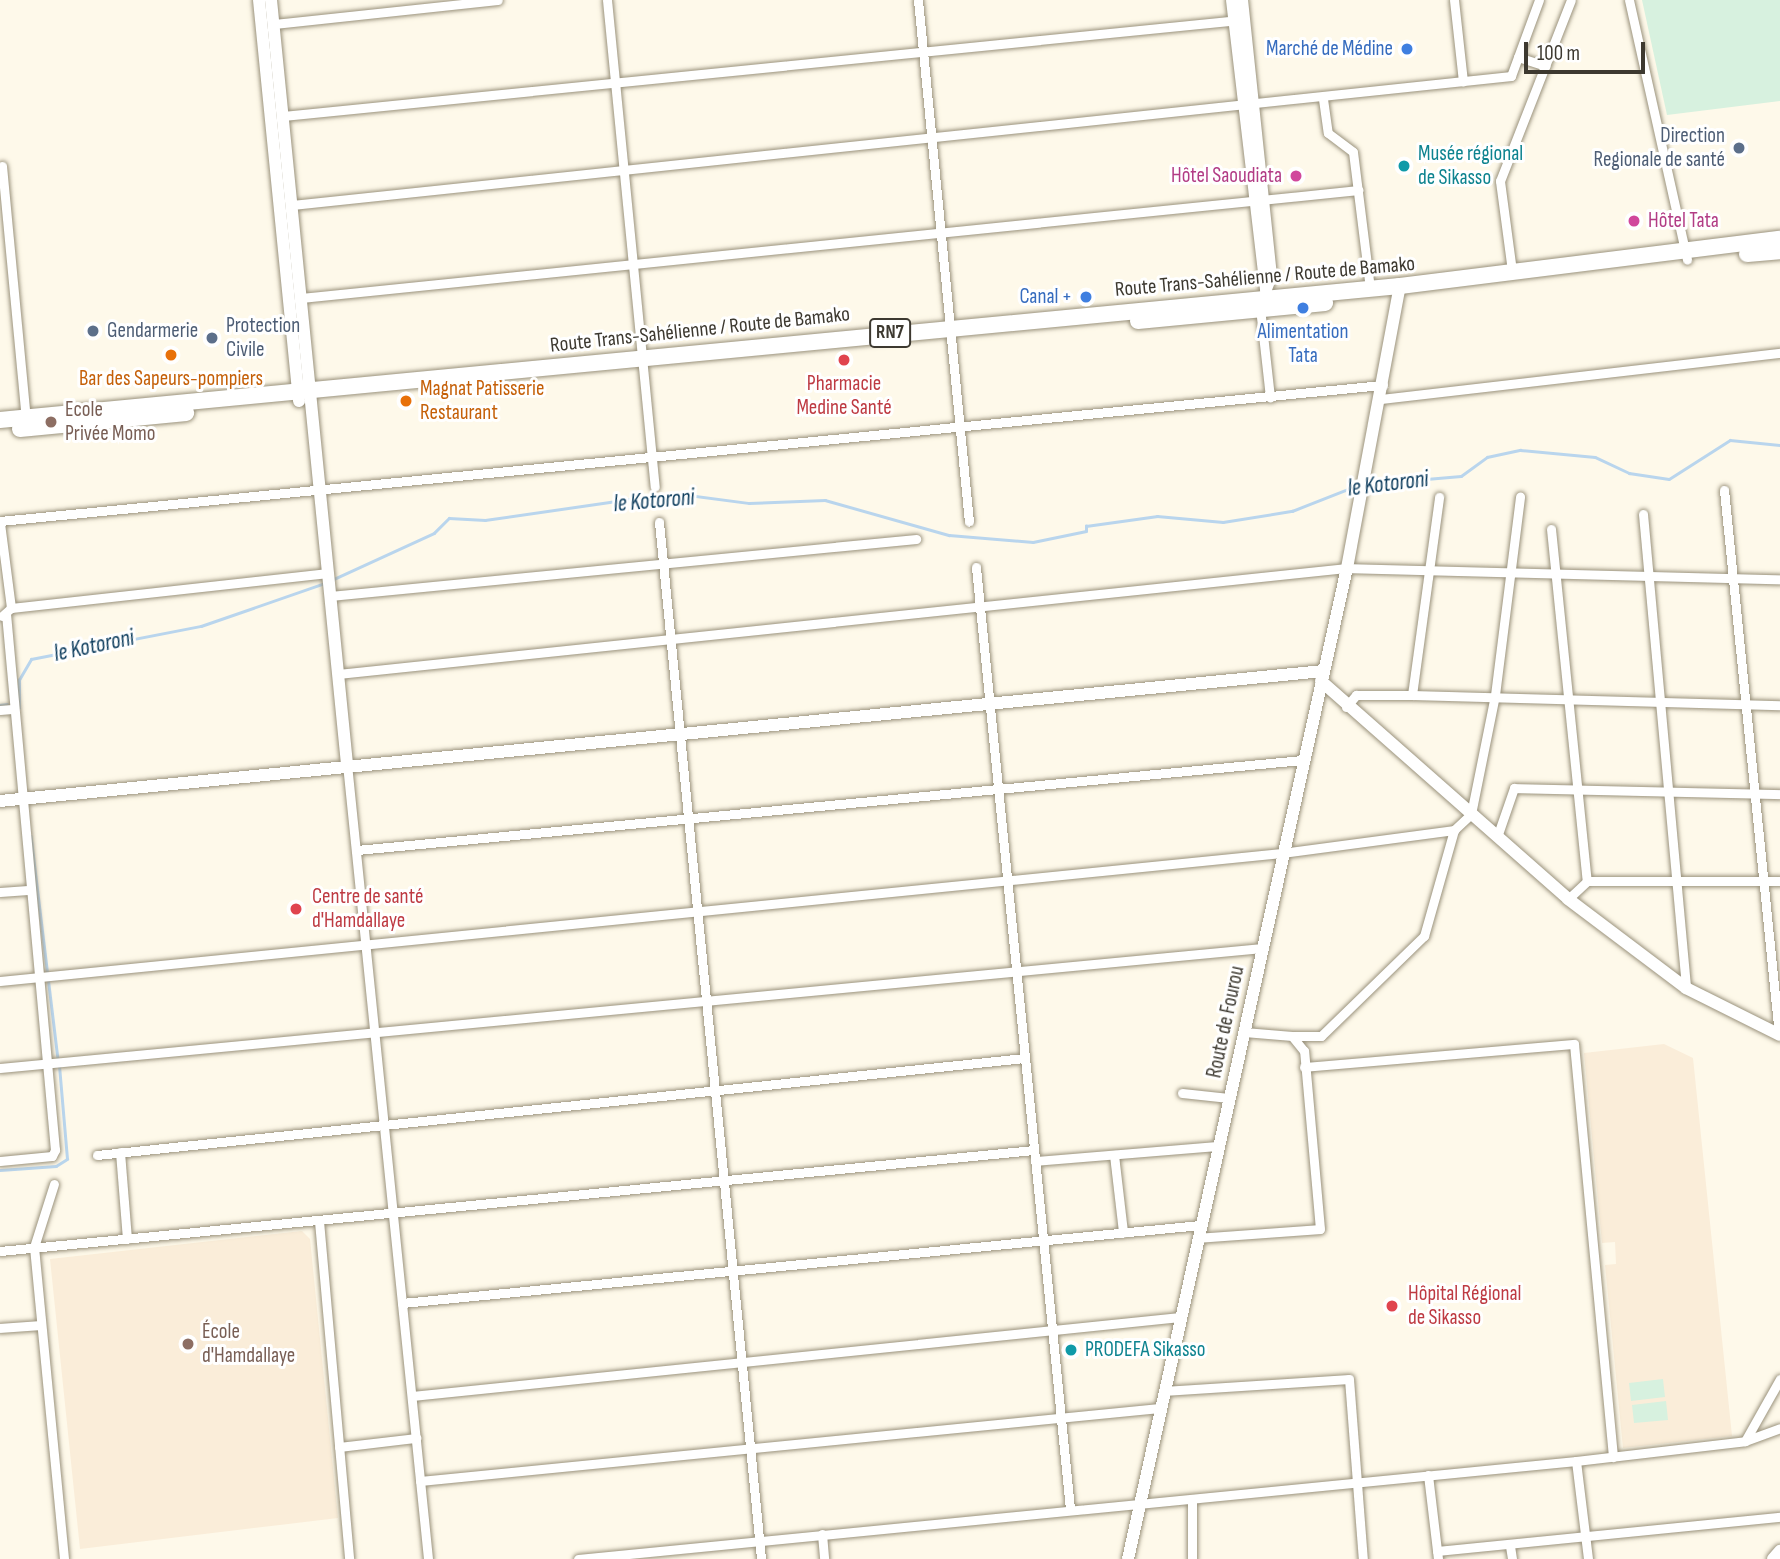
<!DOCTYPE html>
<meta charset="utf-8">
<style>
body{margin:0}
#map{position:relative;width:1780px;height:1559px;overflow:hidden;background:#fef9ea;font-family:"Sofia Sans Condensed",sans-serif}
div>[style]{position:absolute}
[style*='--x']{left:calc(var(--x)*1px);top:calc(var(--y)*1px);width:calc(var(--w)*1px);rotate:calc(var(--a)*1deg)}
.education>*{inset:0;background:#faedd9}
.green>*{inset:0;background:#d7f1df}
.stream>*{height:2.5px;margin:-1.25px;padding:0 1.25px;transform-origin:1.25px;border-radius:1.25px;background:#b9d5ed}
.roads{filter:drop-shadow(0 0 2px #9a927c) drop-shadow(0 0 2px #9a927c)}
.street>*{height:9px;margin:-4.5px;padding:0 4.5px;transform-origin:4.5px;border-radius:4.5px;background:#fff}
.secondary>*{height:12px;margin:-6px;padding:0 6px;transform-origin:6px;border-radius:6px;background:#fff}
.highway>*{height:16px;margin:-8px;padding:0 8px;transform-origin:8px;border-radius:8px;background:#fff}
.dots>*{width:19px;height:19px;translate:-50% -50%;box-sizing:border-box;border:4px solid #fff;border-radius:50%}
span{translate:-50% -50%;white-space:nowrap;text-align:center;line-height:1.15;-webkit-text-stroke:6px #fff;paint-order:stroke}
.shield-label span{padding:2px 5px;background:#fff;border:2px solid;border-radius:5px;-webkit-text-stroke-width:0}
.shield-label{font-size:19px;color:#3d3930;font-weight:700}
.shop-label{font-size:21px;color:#366cbe}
.right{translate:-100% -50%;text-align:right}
.service-label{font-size:21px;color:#4e5e75}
.left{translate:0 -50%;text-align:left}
.culture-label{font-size:21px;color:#0d838f}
.hotel-label{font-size:21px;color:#b23c85}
.street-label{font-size:21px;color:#3d3930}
.food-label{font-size:21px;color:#c56008}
.health-label{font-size:21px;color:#be3a42}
.education-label{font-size:21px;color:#785e54}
.water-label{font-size:23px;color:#09395a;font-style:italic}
.scale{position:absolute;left:1524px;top:42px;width:121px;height:32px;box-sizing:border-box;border:4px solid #3d3930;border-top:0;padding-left:9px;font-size:21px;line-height:24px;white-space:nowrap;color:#3d3930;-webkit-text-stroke:5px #fff;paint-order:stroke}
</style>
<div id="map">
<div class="education">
<i style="clip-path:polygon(1664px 1044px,1693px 1058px,1732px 1436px,1623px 1448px,1605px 1265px,1616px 1264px,1615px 1242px,1602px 1243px,1584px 1053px)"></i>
<i style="clip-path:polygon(302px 1231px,310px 1239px,338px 1518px,80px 1549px,50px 1259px)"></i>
</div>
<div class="green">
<i style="clip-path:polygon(1642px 0,1780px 0,1780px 101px,1667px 115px)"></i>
<i style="clip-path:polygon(1663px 1379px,1665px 1397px,1631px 1401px,1629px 1383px)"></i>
<i style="clip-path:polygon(1666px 1401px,1668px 1420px,1634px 1423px,1632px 1405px)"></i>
</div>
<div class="stream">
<i style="--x:1368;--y:484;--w:93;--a:-4.9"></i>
<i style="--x:1461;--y:476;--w:32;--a:-36"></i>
<i style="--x:1487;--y:457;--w:34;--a:-12"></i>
<i style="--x:1520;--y:450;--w:75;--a:5.3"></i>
<i style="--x:1595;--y:457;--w:38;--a:25"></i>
<i style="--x:1629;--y:473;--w:40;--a:8.5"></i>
<i style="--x:1669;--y:479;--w:72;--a:-32.6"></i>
<i style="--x:1730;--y:440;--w:50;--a:5.7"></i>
<i style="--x:334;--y:579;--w:110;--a:-24.7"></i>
<i style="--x:434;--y:533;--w:21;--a:-45"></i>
<i style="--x:449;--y:518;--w:36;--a:3"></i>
<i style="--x:485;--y:520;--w:190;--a:-8.2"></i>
<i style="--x:673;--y:493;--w:77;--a:7.5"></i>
<i style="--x:749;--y:503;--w:76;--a:-2.3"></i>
<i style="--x:825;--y:500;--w:129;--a:15.8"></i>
<i style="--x:949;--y:535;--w:84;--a:4.8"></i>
<i style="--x:1033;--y:542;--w:54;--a:-11.7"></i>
<i style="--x:1086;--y:531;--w:5;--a:-90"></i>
<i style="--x:1086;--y:526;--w:72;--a:-8"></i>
<i style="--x:1157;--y:516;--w:66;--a:5.2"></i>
<i style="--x:1223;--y:522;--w:70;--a:-9.1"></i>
<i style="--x:1292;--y:511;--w:71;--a:-21.5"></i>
<i style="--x:0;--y:705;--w:7;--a:-8"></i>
<i style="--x:19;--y:708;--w:28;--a:-90"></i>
<i style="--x:19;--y:680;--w:24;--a:-60"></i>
<i style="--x:31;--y:659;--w:173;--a:-11"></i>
<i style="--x:201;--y:626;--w:131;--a:-19.1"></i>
<i style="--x:31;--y:836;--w:225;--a:83.1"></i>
<i style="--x:0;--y:1170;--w:56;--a:-4.1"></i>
<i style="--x:56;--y:1166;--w:13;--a:-32"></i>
<i style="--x:67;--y:1159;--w:94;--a:-94.9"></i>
</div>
<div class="roads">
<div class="street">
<i style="--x:607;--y:0;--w:489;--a:84.4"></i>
<i style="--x:918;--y:0;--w:524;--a:84.42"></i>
<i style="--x:1454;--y:0;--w:82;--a:83.7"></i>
<i style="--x:1629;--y:0;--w:266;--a:77.4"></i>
<i style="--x:274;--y:24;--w:225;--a:-6.1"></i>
<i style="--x:1518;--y:57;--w:29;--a:18"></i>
<i style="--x:1323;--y:99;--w:34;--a:82"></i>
<i style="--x:1328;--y:133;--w:31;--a:37"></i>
<i style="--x:1353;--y:152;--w:138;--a:82.9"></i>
<i style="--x:283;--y:116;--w:961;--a:-5.73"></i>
<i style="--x:2;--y:166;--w:253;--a:84.6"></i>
<i style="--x:292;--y:205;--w:1226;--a:-6.04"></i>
<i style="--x:1511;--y:76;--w:81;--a:-69.8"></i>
<i style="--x:1512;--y:271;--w:91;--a:-97.6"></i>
<i style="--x:1500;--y:181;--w:194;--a:-68.6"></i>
<i style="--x:301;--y:298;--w:1063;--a:-5.83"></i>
<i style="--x:1260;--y:308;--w:90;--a:83.6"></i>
<i style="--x:1381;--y:399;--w:402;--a:-6.6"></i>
<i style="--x:1724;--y:490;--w:548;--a:84.24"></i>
<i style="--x:1643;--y:514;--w:476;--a:84.8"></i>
<i style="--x:0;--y:521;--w:1390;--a:-5.62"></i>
<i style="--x:659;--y:522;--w:1042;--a:84.38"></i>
<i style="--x:0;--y:523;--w:86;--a:82.6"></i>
<i style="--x:1551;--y:529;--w:354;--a:84.2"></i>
<i style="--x:976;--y:567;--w:947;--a:84.3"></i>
<i style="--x:330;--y:596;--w:589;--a:-5.56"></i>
<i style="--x:2;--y:616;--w:12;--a:-42"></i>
<i style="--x:11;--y:608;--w:319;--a:-6.3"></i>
<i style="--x:338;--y:674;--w:1015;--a:-6"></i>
<i style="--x:1347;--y:568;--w:433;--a:1.5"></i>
<i style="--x:1412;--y:695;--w:200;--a:-82.2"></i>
<i style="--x:1346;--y:707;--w:16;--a:-50"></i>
<i style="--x:1356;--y:695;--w:56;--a:0"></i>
<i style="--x:1412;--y:695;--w:368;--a:1.6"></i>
<i style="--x:0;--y:710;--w:12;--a:-5"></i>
<i style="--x:347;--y:764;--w:799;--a:84.18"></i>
<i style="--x:1497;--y:837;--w:52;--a:-70.9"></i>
<i style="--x:1514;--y:788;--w:266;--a:1.3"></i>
<i style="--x:357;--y:850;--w:949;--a:-5.44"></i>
<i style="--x:0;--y:892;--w:28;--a:-4"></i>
<i style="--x:1568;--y:899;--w:26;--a:-43"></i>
<i style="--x:1587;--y:881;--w:193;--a:0"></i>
<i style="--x:0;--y:981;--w:1288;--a:-5.7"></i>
<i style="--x:1282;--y:853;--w:174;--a:-7.6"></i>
<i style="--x:1454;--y:830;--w:23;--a:-43"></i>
<i style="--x:1471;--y:814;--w:121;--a:-78.6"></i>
<i style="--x:1495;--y:695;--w:200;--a:-82.8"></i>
<i style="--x:1294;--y:1036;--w:27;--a:0"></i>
<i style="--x:1321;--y:1036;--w:144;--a:-44.2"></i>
<i style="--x:1424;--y:936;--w:110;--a:-74.2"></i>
<i style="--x:1304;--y:1067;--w:271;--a:-4.9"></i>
<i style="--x:1574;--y:1044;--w:415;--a:84.6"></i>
<i style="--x:0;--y:1068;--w:1268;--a:-5.43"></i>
<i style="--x:1182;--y:1093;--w:47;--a:6.1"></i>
<i style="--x:120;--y:1152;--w:87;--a:85.4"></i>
<i style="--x:97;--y:1155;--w:932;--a:-5.97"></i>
<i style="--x:1114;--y:1155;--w:78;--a:83.3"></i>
<i style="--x:0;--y:1161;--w:52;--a:-5.5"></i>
<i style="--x:52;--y:1156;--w:7;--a:-63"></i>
<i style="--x:55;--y:1150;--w:538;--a:-95.22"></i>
<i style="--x:1035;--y:1161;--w:184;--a:-4.7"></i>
<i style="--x:54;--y:1184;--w:66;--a:107.6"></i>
<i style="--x:34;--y:1247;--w:313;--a:84.5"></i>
<i style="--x:319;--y:1221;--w:339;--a:84.9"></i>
<i style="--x:1197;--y:1238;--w:123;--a:-4.2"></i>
<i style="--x:1320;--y:1229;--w:179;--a:-95.1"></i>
<i style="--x:1304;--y:1051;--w:19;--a:-129"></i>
<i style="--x:1292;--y:1036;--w:48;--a:-175.2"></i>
<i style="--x:0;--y:1251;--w:1039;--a:-5.58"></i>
<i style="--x:402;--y:1303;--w:803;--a:-5.58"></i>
<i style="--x:0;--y:1328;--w:40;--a:-4.3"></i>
<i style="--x:1164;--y:1391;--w:185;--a:-3.7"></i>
<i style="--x:1349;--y:1379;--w:181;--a:85.6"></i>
<i style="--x:412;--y:1396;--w:772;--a:-5.87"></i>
<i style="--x:1745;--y:1441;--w:71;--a:-60.6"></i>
<i style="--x:339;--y:1447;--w:78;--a:-6.7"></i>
<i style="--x:1576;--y:1461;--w:99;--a:83"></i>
<i style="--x:1428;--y:1475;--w:85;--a:83.2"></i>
<i style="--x:420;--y:1481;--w:743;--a:-5.64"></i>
<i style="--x:1192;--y:1499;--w:60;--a:90"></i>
<i style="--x:822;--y:1534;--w:25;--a:85"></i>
<i style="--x:1510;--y:1546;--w:13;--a:81"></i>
<i style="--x:1437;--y:1551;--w:345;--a:-5.7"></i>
<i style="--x:578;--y:1559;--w:1003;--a:-5.61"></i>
<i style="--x:1576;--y:1461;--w:170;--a:-6.7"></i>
<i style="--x:1745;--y:1441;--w:37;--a:-20"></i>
</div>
<div class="secondary">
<i style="--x:259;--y:0;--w:403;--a:84.3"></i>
<i style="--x:271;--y:0;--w:768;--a:84.32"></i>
<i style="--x:1232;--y:0;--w:307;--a:83.3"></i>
<i style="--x:1242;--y:0;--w:278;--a:84"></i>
<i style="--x:1271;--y:276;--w:14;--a:111"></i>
<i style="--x:1321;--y:681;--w:329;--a:41.4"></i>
<i style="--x:1568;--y:899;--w:148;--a:37"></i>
<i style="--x:1686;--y:988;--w:105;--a:26.6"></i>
<i style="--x:0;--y:801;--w:1329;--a:-5.61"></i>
<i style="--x:1128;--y:1559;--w:1015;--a:-77.54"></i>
<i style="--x:1347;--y:568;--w:287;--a:-79.4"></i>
<i style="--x:1773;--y:1559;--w:11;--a:-49"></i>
</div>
<div class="highway">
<i style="--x:1747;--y:254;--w:33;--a:-5"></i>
<i style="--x:1138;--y:321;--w:188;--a:-5.5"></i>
<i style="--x:0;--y:420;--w:1406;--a:-5.47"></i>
<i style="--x:1400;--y:286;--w:383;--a:-7.1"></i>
<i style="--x:20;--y:429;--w:167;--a:-5.5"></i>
</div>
</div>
<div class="dots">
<i style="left:1407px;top:49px;background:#3f7fe0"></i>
<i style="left:1739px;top:148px;background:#5c6f8a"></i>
<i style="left:1404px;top:166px;background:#0f9aa8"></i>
<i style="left:1296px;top:176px;background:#d1479c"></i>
<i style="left:1634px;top:221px;background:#d1479c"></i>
<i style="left:1086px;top:297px;background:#3f7fe0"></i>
<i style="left:1303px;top:308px;background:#3f7fe0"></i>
<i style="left:93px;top:331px;background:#5c6f8a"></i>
<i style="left:212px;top:338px;background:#5c6f8a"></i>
<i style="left:171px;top:355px;background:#e8710a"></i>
<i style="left:844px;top:360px;background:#e0444e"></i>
<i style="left:406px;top:401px;background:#e8710a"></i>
<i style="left:51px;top:422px;background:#8d6e63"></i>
<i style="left:296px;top:909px;background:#e0444e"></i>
<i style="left:1392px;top:1306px;background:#e0444e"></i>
<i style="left:188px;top:1344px;background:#8d6e63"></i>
<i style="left:1071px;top:1350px;background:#0f9aa8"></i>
</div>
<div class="shield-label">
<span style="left:890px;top:333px">RN7</span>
</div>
<div class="shop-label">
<span class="right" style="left:1393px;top:49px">Marché de Médine</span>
<span class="right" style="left:1072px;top:297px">Canal +</span>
<span style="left:1303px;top:344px">Alimentation<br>Tata</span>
</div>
<div class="service-label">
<span class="right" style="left:1725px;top:148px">Direction<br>Regionale de santé</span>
<span class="left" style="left:226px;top:338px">Protection<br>Civile</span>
<span class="left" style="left:107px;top:331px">Gendarmerie</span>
</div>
<div class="culture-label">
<span class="left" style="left:1418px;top:166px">Musée régional<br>de Sikasso</span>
<span class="left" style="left:1085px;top:1350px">PRODEFA Sikasso</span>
</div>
<div class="hotel-label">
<span class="right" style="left:1282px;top:176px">Hôtel Saoudiata</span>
<span class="left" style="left:1648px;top:221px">Hôtel Tata</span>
</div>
<div class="street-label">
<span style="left:1265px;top:277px;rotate:-5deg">Route Trans-Sahélienne / Route de Bamako</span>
<span style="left:700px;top:330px;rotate:-6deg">Route Trans-Sahélienne / Route de Bamako</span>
<span style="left:1226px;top:1022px;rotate:-78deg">Route de Fourou</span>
</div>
<div class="food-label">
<span style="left:171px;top:379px">Bar des Sapeurs-pompiers</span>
<span class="left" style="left:420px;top:401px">Magnat Patisserie<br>Restaurant</span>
</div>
<div class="health-label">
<span style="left:844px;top:396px">Pharmacie<br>Medine Santé</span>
<span class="left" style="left:312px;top:909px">Centre de santé<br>d'Hamdallaye</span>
<span class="left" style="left:1408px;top:1306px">Hôpital Régional<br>de Sikasso</span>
</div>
<div class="education-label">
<span class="left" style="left:65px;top:422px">Ecole<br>Privée Momo</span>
<span class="left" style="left:202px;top:1344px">École<br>d'Hamdallaye</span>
</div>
<div class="water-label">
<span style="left:1388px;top:484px;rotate:-7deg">le Kotoroni</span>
<span style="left:654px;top:501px;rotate:-5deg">le Kotoroni</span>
<span style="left:94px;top:646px;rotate:-12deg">le Kotoroni</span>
</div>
<div class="scale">100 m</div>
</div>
